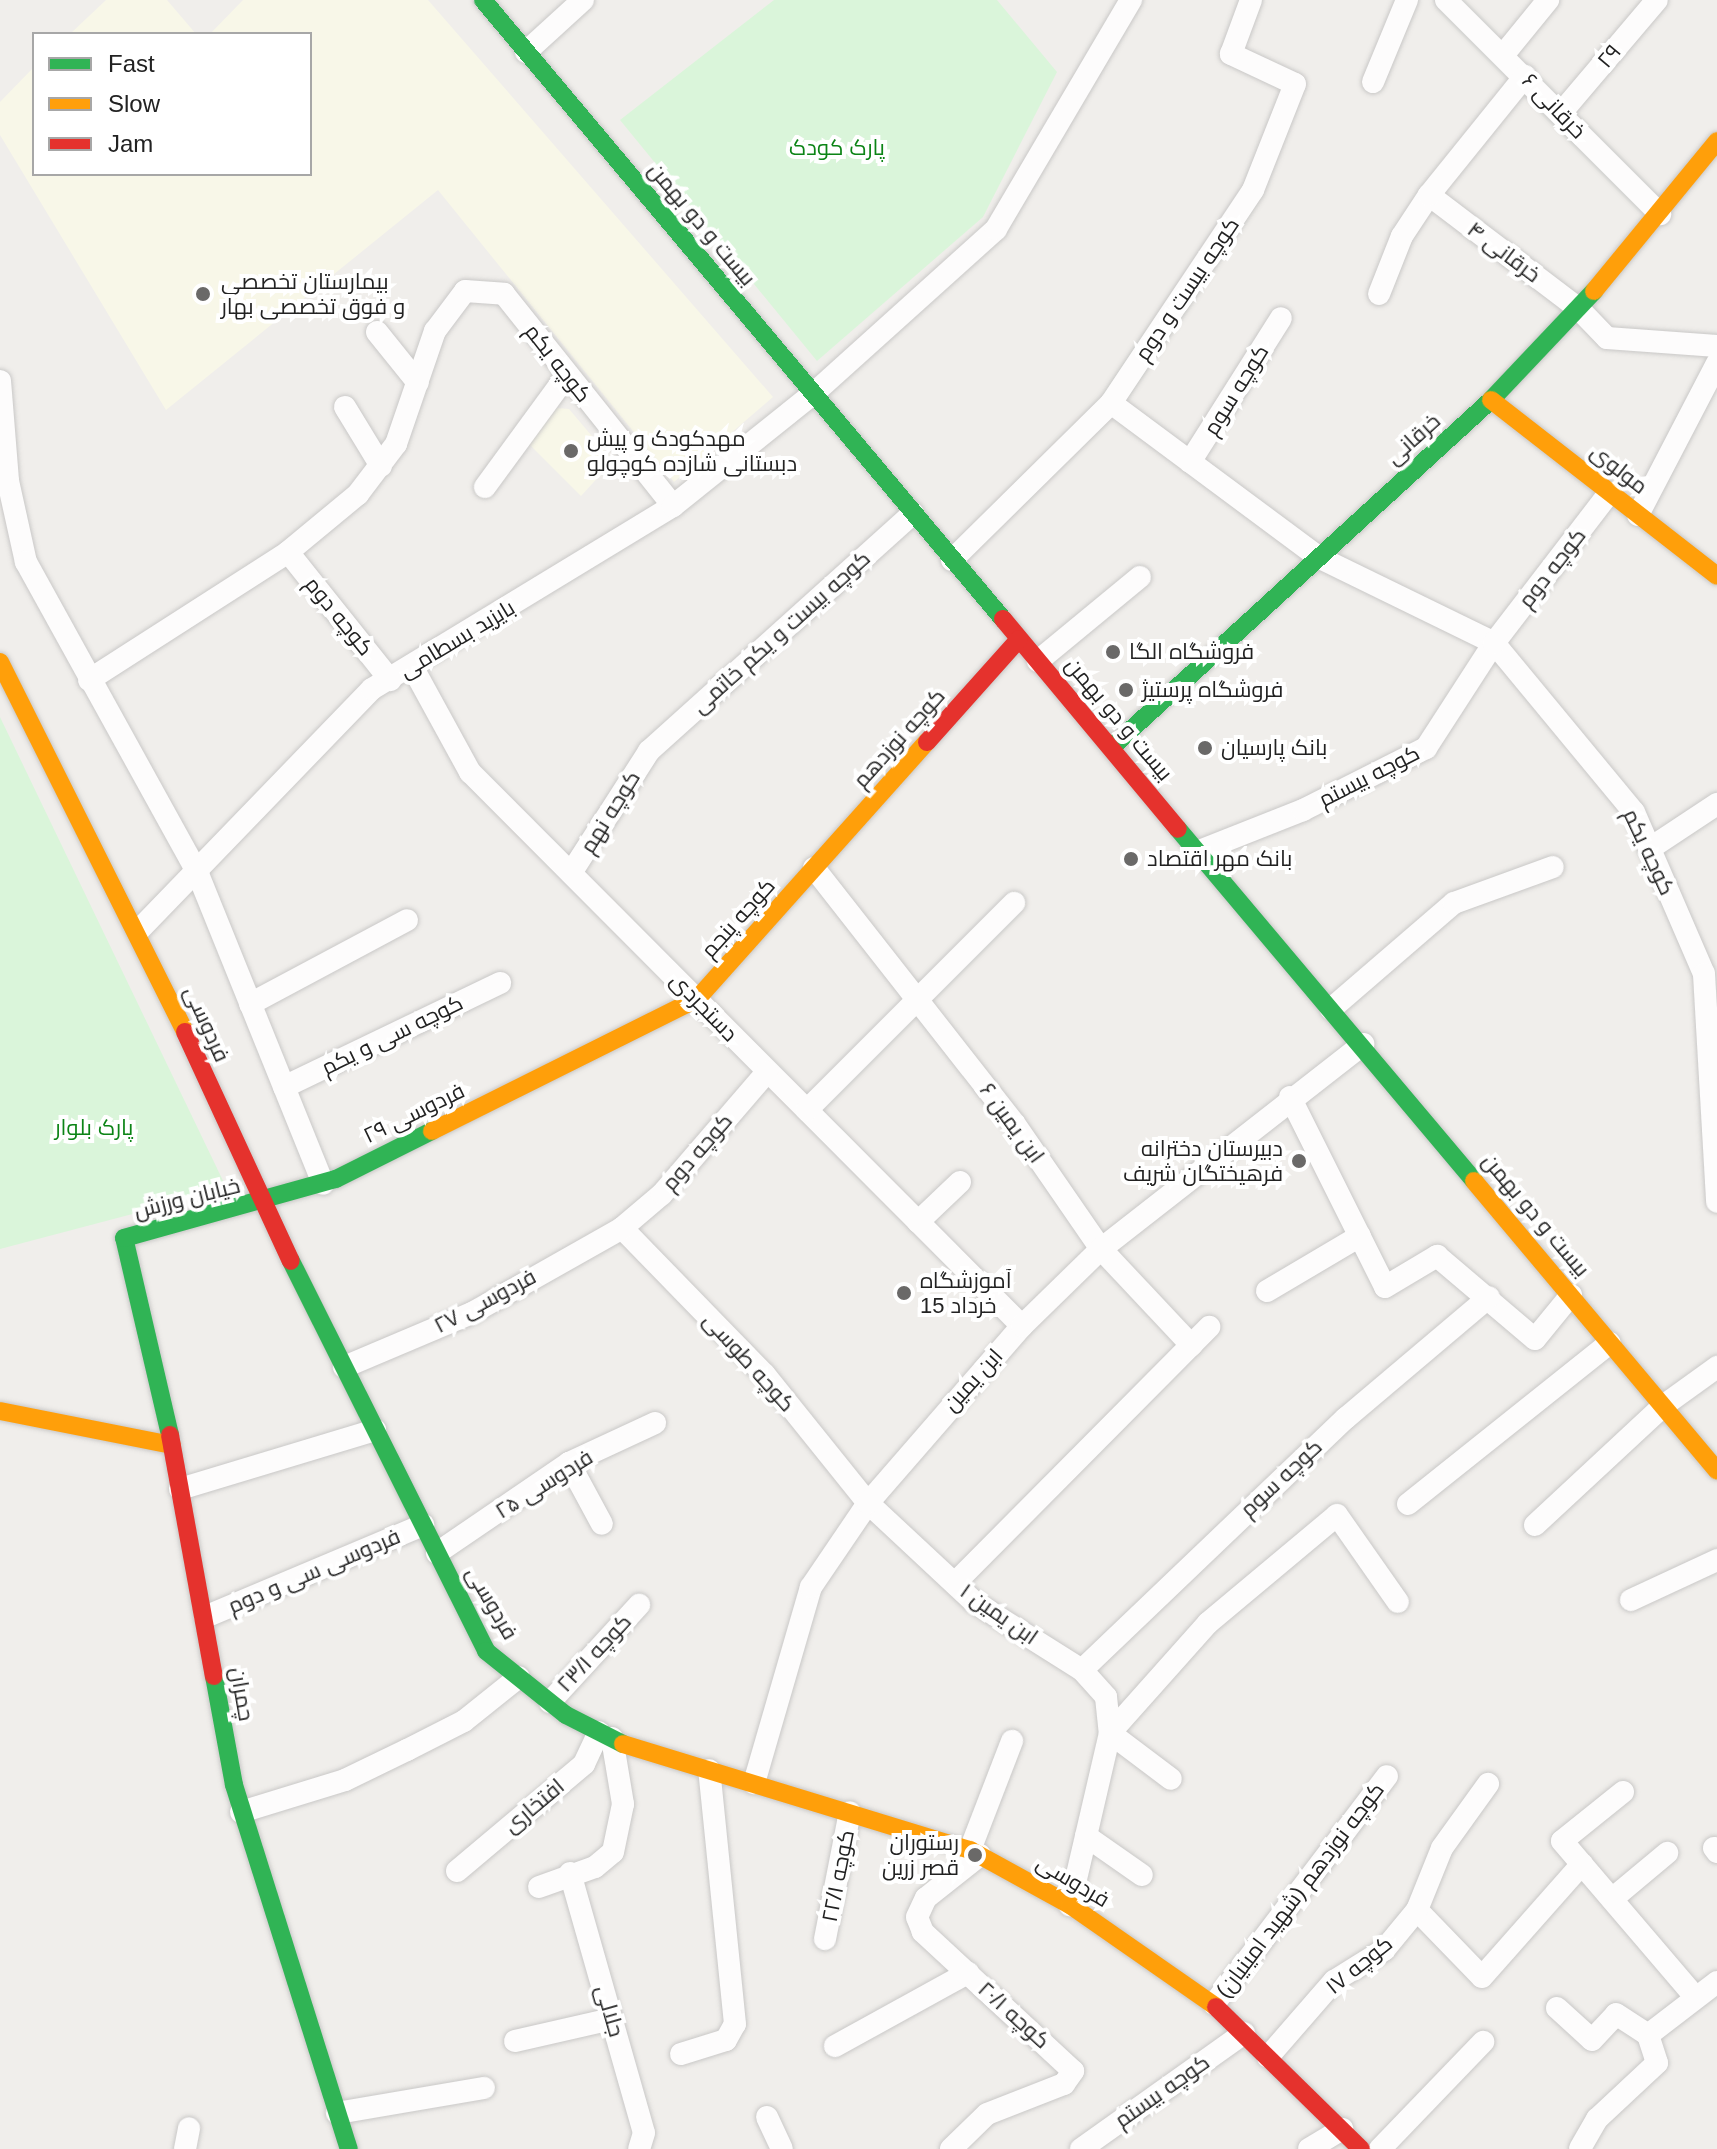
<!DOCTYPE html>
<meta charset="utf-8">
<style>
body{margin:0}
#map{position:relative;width:1717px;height:2149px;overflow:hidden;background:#f0eeeb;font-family:Helvetica,Cairo,sans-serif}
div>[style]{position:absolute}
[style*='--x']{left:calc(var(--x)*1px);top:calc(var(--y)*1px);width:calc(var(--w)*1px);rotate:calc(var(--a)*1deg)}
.education>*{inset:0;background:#f8f7e8}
.park>*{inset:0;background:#daf5da}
.roads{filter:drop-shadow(0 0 2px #c9c8c7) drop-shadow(0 0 2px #c9c8c7)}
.street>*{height:22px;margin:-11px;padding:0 11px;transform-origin:11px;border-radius:11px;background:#fdfcfc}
.fast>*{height:18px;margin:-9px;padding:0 9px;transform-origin:9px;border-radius:9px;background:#30b455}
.slow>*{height:18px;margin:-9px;padding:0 9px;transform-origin:9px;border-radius:9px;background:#ff9f0a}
.jam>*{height:18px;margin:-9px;padding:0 9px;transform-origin:9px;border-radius:9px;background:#e5322d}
.dots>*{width:22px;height:22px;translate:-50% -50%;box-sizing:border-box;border:4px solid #fff;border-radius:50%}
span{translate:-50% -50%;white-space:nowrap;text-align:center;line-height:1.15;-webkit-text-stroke:8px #fff;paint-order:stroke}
.street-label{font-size:22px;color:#222}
.park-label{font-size:22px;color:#0c8416}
.poi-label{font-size:22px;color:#222}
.left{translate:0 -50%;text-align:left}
.right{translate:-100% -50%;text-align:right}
.legend{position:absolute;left:32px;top:32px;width:280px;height:144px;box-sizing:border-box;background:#fff;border:2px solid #a7a7a7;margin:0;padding:10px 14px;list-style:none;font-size:24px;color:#222}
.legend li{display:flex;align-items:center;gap:16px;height:40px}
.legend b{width:40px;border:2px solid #a7a7a7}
</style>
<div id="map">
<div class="education">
<i style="clip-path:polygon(106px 0,167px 0,196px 34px,70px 34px)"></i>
<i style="clip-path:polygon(243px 0,428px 0,773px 397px,674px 482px,438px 190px,166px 410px,0 135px,0 102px,34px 67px,34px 174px,310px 174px,310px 34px,210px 34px)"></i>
<i style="clip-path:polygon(557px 408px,569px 409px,613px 461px,581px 496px,527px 442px)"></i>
</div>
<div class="park">
<i style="clip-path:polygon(774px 0,997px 0,1057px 72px,983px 217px,817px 361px,620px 120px)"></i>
<i style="clip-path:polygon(0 717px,227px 1189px,0 1249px)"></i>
</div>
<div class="roads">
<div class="street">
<i style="--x:1446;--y:0;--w:303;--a:45"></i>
<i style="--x:526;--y:52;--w:77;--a:-42.4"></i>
<i style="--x:1504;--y:54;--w:70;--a:-50.8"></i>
<i style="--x:1373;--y:82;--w:89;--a:-67.5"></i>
<i style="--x:1561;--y:113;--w:148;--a:-49.7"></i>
<i style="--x:1429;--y:195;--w:188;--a:37.2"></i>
<i style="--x:1579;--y:309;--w:40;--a:46"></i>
<i style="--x:1607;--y:338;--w:110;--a:4.2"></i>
<i style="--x:1379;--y:294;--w:62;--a:-68.4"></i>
<i style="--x:1402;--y:236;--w:49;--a:-56.6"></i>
<i style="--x:1429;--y:195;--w:153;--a:-51.1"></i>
<i style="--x:377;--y:332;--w:65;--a:51.2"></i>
<i style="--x:0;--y:381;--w:100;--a:85.4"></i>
<i style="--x:8;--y:481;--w:83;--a:77.5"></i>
<i style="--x:26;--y:562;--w:356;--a:61.1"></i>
<i style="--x:198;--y:874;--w:334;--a:68"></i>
<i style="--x:1111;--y:403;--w:258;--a:36.6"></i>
<i style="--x:1318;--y:557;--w:196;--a:26"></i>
<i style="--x:1494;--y:643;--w:219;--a:50.4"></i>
<i style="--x:1634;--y:812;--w:176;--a:66.6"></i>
<i style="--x:1704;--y:974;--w:228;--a:86.7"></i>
<i style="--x:345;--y:407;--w:69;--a:58.6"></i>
<i style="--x:1190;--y:462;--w:170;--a:-57.7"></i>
<i style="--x:485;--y:487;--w:139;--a:-53.8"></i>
<i style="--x:1638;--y:515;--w:171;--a:-62.5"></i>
<i style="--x:288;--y:552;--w:164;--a:51.4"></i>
<i style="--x:952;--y:560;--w:223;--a:-44.6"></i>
<i style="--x:1111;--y:403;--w:256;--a:-56.3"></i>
<i style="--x:1253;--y:190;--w:114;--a:-68.4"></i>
<i style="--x:1295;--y:84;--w:71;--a:-154.9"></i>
<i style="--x:1231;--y:54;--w:58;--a:-69.7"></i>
<i style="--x:1038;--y:661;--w:132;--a:-39.5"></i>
<i style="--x:413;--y:668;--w:119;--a:61.3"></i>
<i style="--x:470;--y:772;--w:782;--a:45.1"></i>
<i style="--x:89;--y:680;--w:237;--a:-32.7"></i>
<i style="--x:288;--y:552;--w:91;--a:-39.6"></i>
<i style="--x:358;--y:494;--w:63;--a:-52.8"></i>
<i style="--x:396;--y:444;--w:120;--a:-71"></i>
<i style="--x:435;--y:331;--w:50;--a:-53.1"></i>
<i style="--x:465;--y:291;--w:39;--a:4"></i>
<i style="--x:504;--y:294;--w:271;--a:51.4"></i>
<i style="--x:1649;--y:849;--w:82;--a:-33.5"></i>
<i style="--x:1197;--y:852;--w:114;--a:-21.6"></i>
<i style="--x:1303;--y:810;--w:138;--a:-26.8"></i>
<i style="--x:1426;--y:748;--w:125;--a:-57.1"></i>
<i style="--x:1494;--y:643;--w:189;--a:-52.5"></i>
<i style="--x:814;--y:868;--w:324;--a:51.9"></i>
<i style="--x:1014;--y:1123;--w:153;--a:55.4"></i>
<i style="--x:1101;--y:1249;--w:132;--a:46.8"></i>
<i style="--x:571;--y:873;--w:145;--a:-57.4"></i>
<i style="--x:649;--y:751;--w:355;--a:-42"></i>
<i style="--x:139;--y:930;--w:335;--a:-46"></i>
<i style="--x:372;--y:689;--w:352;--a:-31.3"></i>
<i style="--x:673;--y:506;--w:179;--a:-38.7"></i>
<i style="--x:813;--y:394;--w:246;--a:-42"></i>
<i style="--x:996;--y:229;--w:266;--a:-59.5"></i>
<i style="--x:250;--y:1004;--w:178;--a:-28.1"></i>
<i style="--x:1331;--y:1009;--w:162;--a:-40.8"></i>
<i style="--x:1454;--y:903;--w:105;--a:-20"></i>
<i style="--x:284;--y:1087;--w:240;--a:-25.7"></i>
<i style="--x:1290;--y:1097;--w:212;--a:63.4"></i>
<i style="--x:1385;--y:1287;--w:61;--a:-30.8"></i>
<i style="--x:1437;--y:1256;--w:128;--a:40.3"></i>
<i style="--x:1535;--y:1339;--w:57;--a:-50.7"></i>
<i style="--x:807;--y:1110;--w:293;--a:-45"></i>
<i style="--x:918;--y:1222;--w:58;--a:-43.6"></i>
<i style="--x:622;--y:1228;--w:205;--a:45.8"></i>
<i style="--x:765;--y:1375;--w:164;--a:51.2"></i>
<i style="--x:868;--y:1503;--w:145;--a:43"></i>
<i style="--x:974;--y:1602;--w:128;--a:32.2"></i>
<i style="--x:1082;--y:1670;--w:36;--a:48"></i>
<i style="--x:1106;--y:1697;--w:36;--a:84"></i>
<i style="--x:1110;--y:1733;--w:177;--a:103.1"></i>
<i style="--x:1267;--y:1291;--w:108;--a:-30.6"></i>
<i style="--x:344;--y:1367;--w:139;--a:-22.9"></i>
<i style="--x:472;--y:1313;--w:172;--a:-29.5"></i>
<i style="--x:622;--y:1228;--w:52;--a:-40.4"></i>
<i style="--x:662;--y:1194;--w:161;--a:-49.3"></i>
<i style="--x:569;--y:1463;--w:69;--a:61.6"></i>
<i style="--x:180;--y:1489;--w:204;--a:-16.8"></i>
<i style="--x:1408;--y:1504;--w:258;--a:-38.6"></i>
<i style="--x:1535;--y:1525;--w:175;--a:-42.9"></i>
<i style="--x:1663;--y:1406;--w:67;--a:-35.8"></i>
<i style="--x:437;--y:1553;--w:160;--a:-34.3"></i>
<i style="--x:569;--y:1463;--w:95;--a:-24.9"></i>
<i style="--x:955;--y:1583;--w:361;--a:-45.2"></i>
<i style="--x:1631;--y:1600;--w:95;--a:-24.9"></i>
<i style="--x:205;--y:1617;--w:237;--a:-22.9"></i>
<i style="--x:1082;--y:1670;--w:365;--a:-43.7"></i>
<i style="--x:1346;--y:1418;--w:187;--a:-40.2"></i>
<i style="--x:550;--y:1702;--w:132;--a:-47.5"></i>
<i style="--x:1110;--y:1733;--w:147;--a:-48.3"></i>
<i style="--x:1208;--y:1623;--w:168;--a:-39.9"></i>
<i style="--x:1337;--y:1515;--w:106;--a:55"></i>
<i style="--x:1110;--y:1733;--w:76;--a:37"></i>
<i style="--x:754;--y:1783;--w:204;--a:-73.8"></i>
<i style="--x:811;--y:1587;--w:102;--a:-55.8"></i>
<i style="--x:868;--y:1503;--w:235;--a:-49"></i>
<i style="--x:1022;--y:1326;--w:110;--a:-44.3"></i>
<i style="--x:1101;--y:1249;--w:333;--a:-38"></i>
<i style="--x:1623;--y:1792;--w:78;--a:141.2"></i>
<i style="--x:1562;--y:1841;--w:206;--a:49.5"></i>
<i style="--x:241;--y:1812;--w:109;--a:-17.1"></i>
<i style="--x:345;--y:1780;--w:69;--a:-25.8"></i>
<i style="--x:407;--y:1750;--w:64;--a:-27"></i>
<i style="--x:464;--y:1721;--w:70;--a:-38.7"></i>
<i style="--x:1086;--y:1836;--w:68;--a:34.9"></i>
<i style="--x:1714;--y:1848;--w:5;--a:53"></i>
<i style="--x:970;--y:1850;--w:117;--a:-68.9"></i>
<i style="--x:457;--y:1871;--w:166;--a:-40.1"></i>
<i style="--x:584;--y:1764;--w:35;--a:-65"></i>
<i style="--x:570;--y:1873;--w:270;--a:74.1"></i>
<i style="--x:644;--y:2133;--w:17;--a:107"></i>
<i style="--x:539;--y:1887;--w:59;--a:-19.7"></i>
<i style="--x:595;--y:1867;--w:23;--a:-40"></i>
<i style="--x:613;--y:1852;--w:49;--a:-78.2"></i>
<i style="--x:623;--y:1804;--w:67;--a:-99.5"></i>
<i style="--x:1612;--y:1899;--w:72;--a:-39.9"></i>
<i style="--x:1417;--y:1910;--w:93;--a:45.9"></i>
<i style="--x:1482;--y:1977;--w:151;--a:-48.5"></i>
<i style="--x:825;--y:1939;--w:129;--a:-78.9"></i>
<i style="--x:1214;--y:2004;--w:286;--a:-52.8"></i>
<i style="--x:1557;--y:2008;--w:47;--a:42.4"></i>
<i style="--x:1592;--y:2040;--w:35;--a:-47"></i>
<i style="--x:1616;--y:2014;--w:38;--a:33"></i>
<i style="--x:1648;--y:2035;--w:29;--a:72"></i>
<i style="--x:1657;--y:2063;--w:82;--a:137"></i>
<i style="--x:1597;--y:2119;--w:34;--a:120"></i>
<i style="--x:1648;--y:2035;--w:87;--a:-37.5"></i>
<i style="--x:515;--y:2041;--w:99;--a:-12.8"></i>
<i style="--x:835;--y:2046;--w:152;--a:-28.8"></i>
<i style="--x:681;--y:2054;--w:47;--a:-17.3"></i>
<i style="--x:726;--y:2040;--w:18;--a:-61"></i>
<i style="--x:735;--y:2024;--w:255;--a:-95.8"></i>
<i style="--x:1268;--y:2057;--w:101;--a:-49"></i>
<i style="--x:1334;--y:1981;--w:59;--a:-31.8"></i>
<i style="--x:1384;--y:1950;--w:52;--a:-50.5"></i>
<i style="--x:1417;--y:1910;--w:67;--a:-68"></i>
<i style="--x:1442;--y:1848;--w:79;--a:-54.3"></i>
<i style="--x:337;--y:2113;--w:149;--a:-9.7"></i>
<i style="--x:767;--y:2117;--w:35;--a:65"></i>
<i style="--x:185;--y:2149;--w:21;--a:-79"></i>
<i style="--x:951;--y:2149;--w:50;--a:-44.2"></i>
<i style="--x:987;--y:2114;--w:83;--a:-21.3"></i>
<i style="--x:1064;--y:2084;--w:16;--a:-55"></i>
<i style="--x:1073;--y:2071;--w:205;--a:-137.2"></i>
<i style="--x:923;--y:1932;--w:16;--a:-112"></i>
<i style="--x:917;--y:1917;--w:21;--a:-65"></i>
<i style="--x:926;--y:1898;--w:69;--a:-38.5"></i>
<i style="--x:1081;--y:2149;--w:200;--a:-35.4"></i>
<i style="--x:1309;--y:2149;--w:39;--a:-31"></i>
<i style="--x:1380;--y:2149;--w:149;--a:-46.1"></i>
</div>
<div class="fast">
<i style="--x:483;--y:0;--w:808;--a:49.97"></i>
<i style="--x:1113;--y:746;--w:512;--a:-42.47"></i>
<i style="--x:1491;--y:400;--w:150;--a:-46.6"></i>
<i style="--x:1178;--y:829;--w:460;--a:49.9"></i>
<i style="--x:291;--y:1261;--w:436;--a:63.4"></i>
<i style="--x:486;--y:1651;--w:102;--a:38.7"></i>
<i style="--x:566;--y:1715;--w:64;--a:27"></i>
<i style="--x:170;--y:1435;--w:202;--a:-103.1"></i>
<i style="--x:124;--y:1238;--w:220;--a:-15.6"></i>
<i style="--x:336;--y:1179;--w:107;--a:-26.6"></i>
<i style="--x:214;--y:1676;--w:111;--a:79.6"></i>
<i style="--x:234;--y:1785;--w:382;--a:72.5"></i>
</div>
<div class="slow">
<i style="--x:1594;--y:291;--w:194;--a:-50.6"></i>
<i style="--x:1491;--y:400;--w:286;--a:37.9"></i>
<i style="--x:0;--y:662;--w:414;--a:63.4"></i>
<i style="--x:432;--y:1131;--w:296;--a:-26.5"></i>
<i style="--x:697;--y:999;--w:345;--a:-48.2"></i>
<i style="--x:1474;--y:1181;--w:378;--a:50"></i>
<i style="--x:0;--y:1411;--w:175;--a:11.2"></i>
<i style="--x:623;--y:1744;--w:363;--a:17"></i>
<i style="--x:970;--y:1850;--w:114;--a:28.8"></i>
<i style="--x:1070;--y:1905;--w:178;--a:34.9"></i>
</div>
<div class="jam">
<i style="--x:1003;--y:619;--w:273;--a:50.2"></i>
<i style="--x:927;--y:742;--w:138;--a:-48.2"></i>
<i style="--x:185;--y:1032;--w:252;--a:65.2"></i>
<i style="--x:170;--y:1435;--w:245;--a:79.7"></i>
<i style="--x:1216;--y:2007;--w:203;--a:44.4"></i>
</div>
</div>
<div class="dots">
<i style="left:203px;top:294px;background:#6a6968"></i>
<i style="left:571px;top:451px;background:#6a6968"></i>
<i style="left:1113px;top:652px;background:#6a6968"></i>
<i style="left:1126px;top:690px;background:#6a6968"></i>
<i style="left:1205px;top:748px;background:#6a6968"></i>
<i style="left:1131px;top:859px;background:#6a6968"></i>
<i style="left:1299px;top:1161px;background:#6a6968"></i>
<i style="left:904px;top:1293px;background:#6a6968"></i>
<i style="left:975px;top:1855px;background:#6a6968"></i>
</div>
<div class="street-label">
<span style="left:1609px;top:56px;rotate:-50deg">۲۹</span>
<span style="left:1554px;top:106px;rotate:46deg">خرقانی ۶</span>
<span style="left:702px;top:224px;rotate:50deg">بیست و دو بهمن</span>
<span style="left:1504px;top:252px;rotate:37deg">خرقانی ۴</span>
<span style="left:1187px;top:289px;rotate:-56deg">کوچه بیست و دوم</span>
<span style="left:558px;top:363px;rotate:52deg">کوچه یکم</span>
<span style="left:1236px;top:390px;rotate:-58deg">کوچه سوم</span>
<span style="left:1413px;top:439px;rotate:-42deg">خرقانی</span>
<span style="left:1619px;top:469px;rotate:38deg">مولوی</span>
<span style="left:1552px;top:568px;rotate:-52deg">کوچه دوم</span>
<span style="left:339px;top:616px;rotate:51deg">کوچه دوم</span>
<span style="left:781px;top:632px;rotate:-42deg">کوچه بیست و یکم خاتمی</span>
<span style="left:457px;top:639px;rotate:-31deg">بایزید بسطامی</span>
<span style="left:1119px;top:719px;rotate:50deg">بیست و دو بهمن</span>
<span style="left:899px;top:738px;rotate:-48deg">کوچه نوزدهم</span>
<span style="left:1369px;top:776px;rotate:-27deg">کوچه بیستم</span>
<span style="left:610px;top:812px;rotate:-58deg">کوچه نهم</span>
<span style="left:1649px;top:852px;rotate:65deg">کوچه یکم</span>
<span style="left:738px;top:918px;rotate:-48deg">کوچه پنجم</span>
<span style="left:704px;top:1007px;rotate:46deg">دستجردی</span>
<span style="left:207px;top:1024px;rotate:66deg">فردوسی</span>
<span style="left:392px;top:1035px;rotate:-26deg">کوچه سی و یکم</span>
<span style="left:414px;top:1113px;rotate:-26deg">فردوسی ۲۹</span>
<span style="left:1012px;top:1123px;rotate:54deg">ابن یمین ۶</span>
<span style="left:697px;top:1152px;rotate:-49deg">کوچه دوم</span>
<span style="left:187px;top:1198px;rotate:-14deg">خیابان ورزش</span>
<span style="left:1536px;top:1215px;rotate:50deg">بیست و دو بهمن</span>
<span style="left:485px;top:1301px;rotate:-28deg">فردوسی ۲۷</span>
<span style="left:749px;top:1362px;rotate:48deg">کوچه طوسی</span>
<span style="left:973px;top:1380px;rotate:-48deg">ابن یمین</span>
<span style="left:1281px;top:1478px;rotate:-43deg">کوچه سوم</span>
<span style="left:544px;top:1484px;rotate:-32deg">فردوسی ۲۵</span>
<span style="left:314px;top:1571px;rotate:-23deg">فردوسی سی و دوم</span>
<span style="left:492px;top:1603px;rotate:60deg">فردوسی</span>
<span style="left:999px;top:1614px;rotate:35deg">ابن یمین ۱</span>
<span style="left:594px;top:1653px;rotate:-47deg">کوچه ۲۳/۱</span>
<span style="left:242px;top:1694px;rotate:80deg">چمران</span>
<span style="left:534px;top:1806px;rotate:-40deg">افتخاری</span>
<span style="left:838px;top:1876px;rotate:-79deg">کوچه ۲۲/۱</span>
<span style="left:1073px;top:1881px;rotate:31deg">فردوسی</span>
<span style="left:1300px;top:1890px;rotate:-53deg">کوچه نوزدهم (شهید امینیان)</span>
<span style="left:1359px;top:1965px;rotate:-39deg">۱۷ کوچه</span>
<span style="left:610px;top:2011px;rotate:74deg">جلالی</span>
<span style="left:1014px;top:2015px;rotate:42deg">کوچه ۲۰/۱</span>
<span style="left:1162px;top:2091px;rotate:-35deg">کوچه بیستم</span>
</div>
<div class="park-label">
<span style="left:837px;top:148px">پارک کودک</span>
<span style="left:94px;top:1128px">پارک بلوار</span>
</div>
<div class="poi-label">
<span class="left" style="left:221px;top:294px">بیمارستان تخصصی<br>و فوق تخصصی بهار</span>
<span class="left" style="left:587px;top:451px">مهدکودک و پیش<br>دبستانی شازده کوچولو</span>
<span class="left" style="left:1129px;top:652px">فروشگاه الگا</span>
<span class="left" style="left:1142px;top:690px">فروشگاه پرستيژ</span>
<span class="left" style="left:1221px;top:748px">بانک پارسیان</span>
<span class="left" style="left:1147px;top:859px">بانک مهر اقتصاد</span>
<span class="right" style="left:1283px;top:1161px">دبیرستان دخترانه<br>فرهیختگان شریف</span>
<span class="left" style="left:920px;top:1293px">آموزشگاه<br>15 خرداد</span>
<span class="right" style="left:959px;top:1855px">رستوران<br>قصر زرین</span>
</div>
<ul class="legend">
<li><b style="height:10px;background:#30b455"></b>Fast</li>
<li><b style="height:10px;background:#ff9f0a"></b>Slow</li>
<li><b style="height:10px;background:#e5322d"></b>Jam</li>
</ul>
</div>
